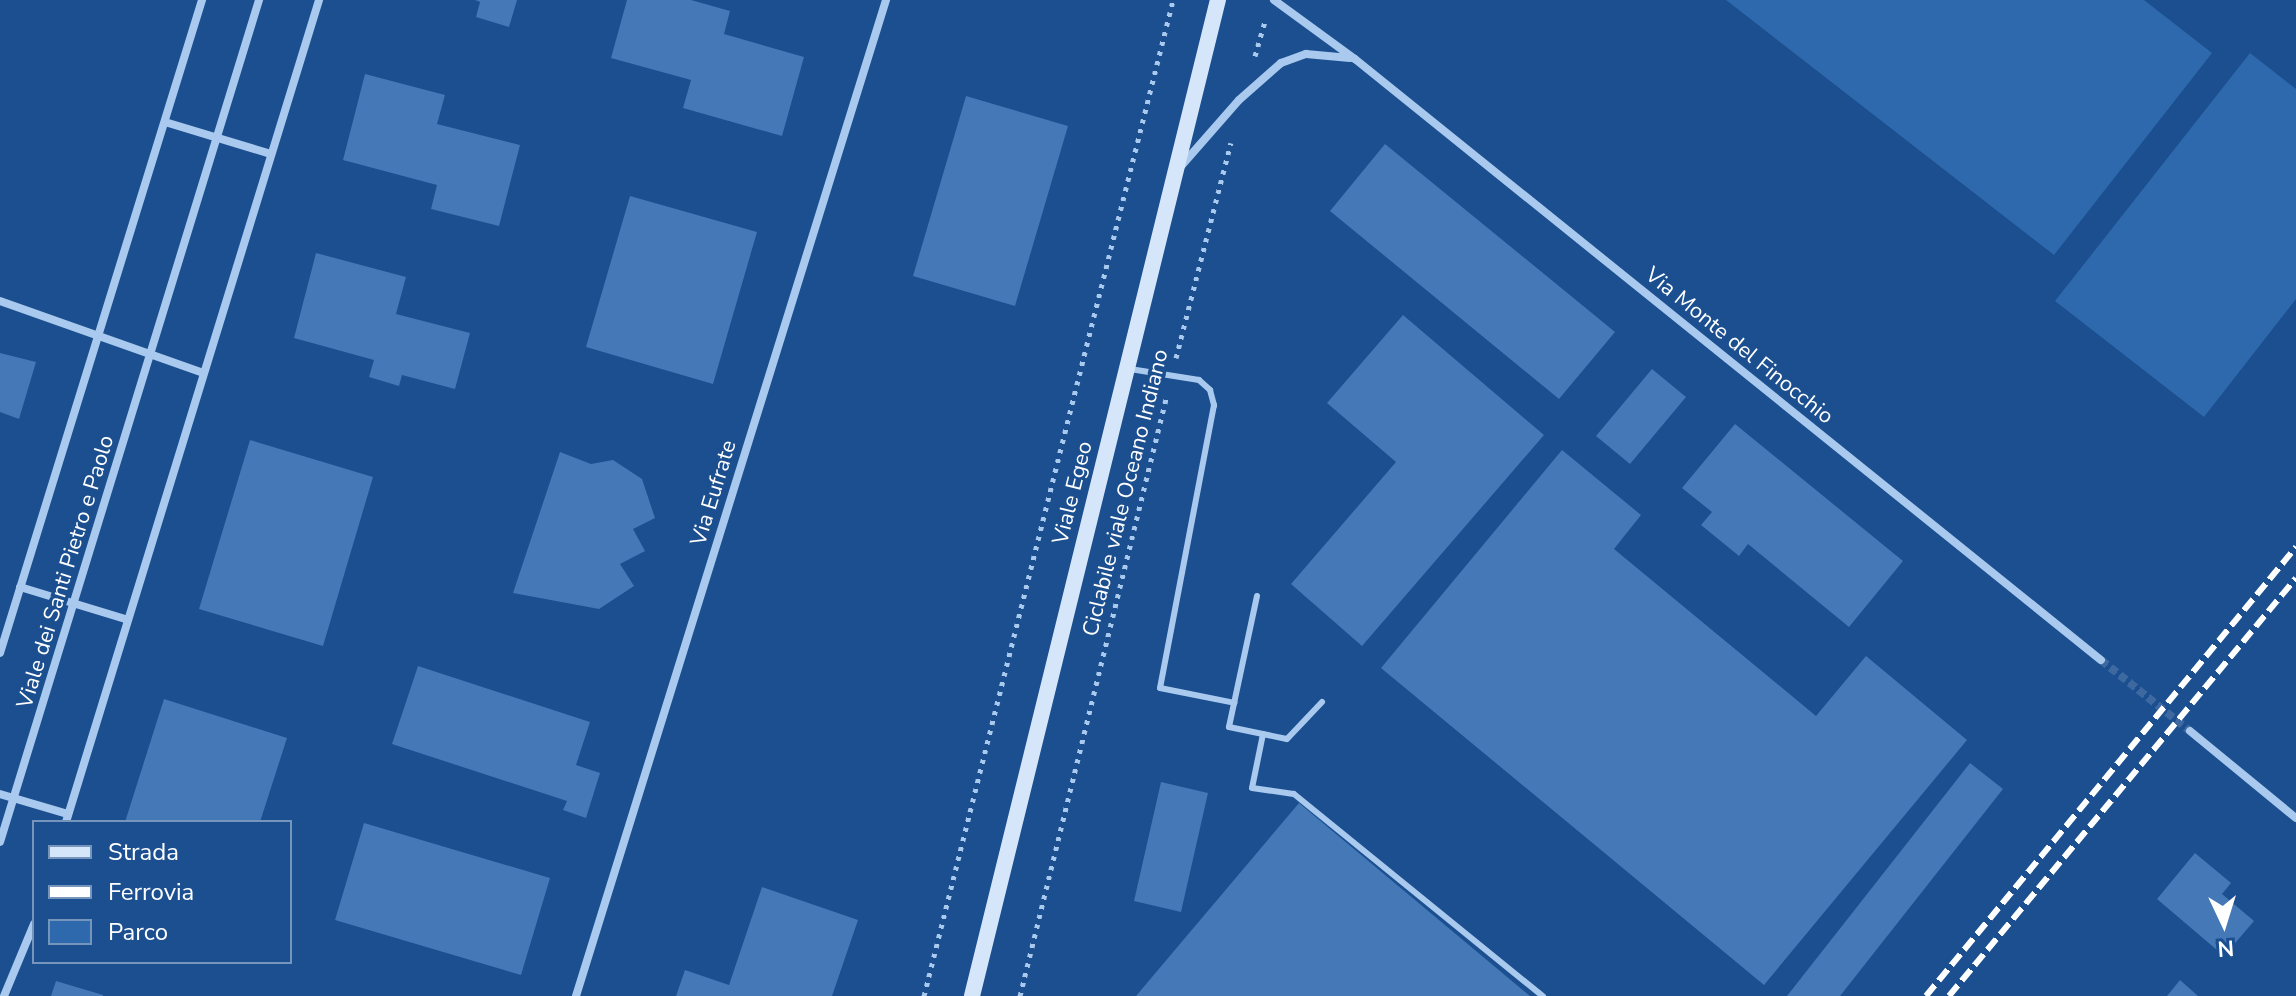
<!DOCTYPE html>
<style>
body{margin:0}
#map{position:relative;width:2296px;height:996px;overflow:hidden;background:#1b4f8f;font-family:"Nunito Sans",sans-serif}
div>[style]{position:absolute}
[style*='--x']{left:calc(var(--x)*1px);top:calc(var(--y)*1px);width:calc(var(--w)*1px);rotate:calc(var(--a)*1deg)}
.green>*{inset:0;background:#2e69ad}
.building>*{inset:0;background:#4478b7}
.street-tunnel>*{height:8px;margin-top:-4px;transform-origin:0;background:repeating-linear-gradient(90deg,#3d69a0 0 8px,transparent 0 12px)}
.path>*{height:5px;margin-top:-2.5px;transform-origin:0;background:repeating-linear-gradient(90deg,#a9c9ee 0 4px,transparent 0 10px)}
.lane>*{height:6px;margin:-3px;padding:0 3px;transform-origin:3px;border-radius:3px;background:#a9c9ee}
.street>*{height:8px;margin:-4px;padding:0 4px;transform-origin:4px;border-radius:4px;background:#a9c9ee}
.secondary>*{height:16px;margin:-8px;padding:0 8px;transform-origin:8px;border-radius:8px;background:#d6e6fa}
.rail>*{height:6px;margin-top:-3px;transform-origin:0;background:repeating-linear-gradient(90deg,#fff 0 14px,transparent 0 20px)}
span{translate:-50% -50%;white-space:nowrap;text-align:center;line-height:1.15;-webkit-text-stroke:7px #1b4f8f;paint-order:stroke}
.street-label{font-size:22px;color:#fff}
.legend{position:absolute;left:32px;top:820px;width:260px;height:144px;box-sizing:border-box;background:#1b4f8f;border:2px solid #7695bc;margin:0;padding:10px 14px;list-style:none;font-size:24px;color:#fff}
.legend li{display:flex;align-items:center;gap:16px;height:40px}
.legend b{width:40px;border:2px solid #7695bc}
.north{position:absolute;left:2184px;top:884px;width:80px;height:80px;-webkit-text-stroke:6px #1b4f8f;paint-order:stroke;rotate:176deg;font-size:22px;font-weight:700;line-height:32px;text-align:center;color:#fff}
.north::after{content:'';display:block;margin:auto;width:28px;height:36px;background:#fff;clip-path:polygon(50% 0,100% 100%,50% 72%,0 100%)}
</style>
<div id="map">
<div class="green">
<i style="clip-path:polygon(1726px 0,2144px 0,2212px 53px,2054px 255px)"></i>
<i style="clip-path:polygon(2250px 53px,2296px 89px,2296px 299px,2204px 417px,2055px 301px)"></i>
</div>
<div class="building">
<i style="clip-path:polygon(475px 0,517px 0,509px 27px,476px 17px,480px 2px)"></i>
<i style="clip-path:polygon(627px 0,691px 0,730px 11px,724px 34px,804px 57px,782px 136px,683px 108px,691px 80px,611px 58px)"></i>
<i style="clip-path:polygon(365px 74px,445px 95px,437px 124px,520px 145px,499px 226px,431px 209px,437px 185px,343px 160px)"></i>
<i style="clip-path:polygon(966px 96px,1068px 126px,1015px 306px,913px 276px)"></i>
<i style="clip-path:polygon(1385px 144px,1615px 332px,1559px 399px,1330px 211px)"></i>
<i style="clip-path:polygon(630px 196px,757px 232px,713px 384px,586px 347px)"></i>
<i style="clip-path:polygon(316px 253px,406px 277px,396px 314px,470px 333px,455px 389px,402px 375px,399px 386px,369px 377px,374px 360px,294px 338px)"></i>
<i style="clip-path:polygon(1403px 315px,1544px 435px,1362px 646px,1291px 584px,1396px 462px,1327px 403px)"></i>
<i style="clip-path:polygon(0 353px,36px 362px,19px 419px,0 412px)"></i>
<i style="clip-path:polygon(1652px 369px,1686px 397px,1630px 464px,1596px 436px)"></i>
<i style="clip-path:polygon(1735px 424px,1903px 561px,1849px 627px,1748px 544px,1739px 556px,1701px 525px,1712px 512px,1682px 488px)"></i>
<i style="clip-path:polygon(250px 440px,373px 477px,323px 646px,199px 609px)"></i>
<i style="clip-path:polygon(1562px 450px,1641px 515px,1614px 549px,1816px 716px,1866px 656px,1967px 740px,1764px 985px,1381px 668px)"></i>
<i style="clip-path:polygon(560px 452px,591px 464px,613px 460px,642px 479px,655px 518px,633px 529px,645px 551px,620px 564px,634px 586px,599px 609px,513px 593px)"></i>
<i style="clip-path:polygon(418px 666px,590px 722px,576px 765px,600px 773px,586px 818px,563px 810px,567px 801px,392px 744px)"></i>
<i style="clip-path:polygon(164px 699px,287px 738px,260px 822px,125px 822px)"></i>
<i style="clip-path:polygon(1970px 763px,2003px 789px,1840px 996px,1787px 996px)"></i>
<i style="clip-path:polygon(1161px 782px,1208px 793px,1181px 912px,1134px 901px)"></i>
<i style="clip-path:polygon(1299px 803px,1530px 996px,1136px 996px)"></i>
<i style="clip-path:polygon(364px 823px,550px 878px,521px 975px,335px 920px)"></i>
<i style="clip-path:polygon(2195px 853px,2231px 883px,2222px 894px,2254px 921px,2224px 956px,2157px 899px)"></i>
<i style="clip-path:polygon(762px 887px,858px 920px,832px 996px,676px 996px,685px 970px,729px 985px)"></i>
<i style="clip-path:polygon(2180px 980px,2198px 996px,2167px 996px)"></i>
<i style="clip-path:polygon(56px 981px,103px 995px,103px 996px,51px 996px)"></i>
</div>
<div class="street-tunnel">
<i style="--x:2101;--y:660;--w:114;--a:38.6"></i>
</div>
<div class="path">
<i style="--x:1255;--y:56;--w:37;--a:-74"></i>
<i style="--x:1176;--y:358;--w:222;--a:-75.7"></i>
<i style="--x:924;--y:996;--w:1027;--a:-75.96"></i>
<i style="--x:1020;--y:996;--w:619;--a:-76.26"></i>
</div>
<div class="lane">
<i style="--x:1130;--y:369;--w:70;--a:9.1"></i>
<i style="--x:1199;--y:380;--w:15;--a:42"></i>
<i style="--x:1210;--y:390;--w:16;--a:75"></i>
<i style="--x:1214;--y:405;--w:288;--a:100.8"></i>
<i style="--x:1160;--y:688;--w:76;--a:11.3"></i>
<i style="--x:1257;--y:596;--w:134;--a:102.1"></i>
<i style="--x:1229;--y:727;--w:59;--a:11.7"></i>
<i style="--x:1287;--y:739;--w:51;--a:-46.6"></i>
<i style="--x:1263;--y:734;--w:55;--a:101.5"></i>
<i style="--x:1252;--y:788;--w:42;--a:8.1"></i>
<i style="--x:1294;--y:794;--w:321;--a:39.1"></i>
</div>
<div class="street">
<i style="--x:1274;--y:0;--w:100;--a:36.1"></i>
<i style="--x:1355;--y:59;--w:958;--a:38.86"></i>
<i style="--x:165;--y:122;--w:111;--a:16.8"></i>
<i style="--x:1182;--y:165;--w:86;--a:-48.8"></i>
<i style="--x:1239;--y:100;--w:56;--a:-41.4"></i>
<i style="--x:1281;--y:63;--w:27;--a:-20"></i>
<i style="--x:1306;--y:54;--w:44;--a:5.2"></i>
<i style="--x:0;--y:301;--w:215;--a:19.5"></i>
<i style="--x:20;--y:587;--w:110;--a:16.9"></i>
<i style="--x:0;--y:653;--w:684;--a:-72.81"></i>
<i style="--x:2190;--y:731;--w:137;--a:39.4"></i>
<i style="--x:0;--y:794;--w:71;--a:16.4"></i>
<i style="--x:66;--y:822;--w:860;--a:-72.89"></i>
<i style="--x:0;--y:842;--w:881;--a:-72.9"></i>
<i style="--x:4;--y:996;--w:78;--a:-67.4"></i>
<i style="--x:576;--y:996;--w:1043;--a:-72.71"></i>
</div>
<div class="secondary">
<i style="--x:972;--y:996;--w:1026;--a:-76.13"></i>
</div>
<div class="rail">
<i style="--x:1926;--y:996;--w:582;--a:-50.51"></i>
<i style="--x:1949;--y:996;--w:543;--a:-50.3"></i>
</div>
<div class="street-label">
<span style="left:1739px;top:346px;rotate:39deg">Via Monte del Finocchio</span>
<span style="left:714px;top:493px;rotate:-73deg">Via Eufrate</span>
<span style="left:1073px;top:493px;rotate:-76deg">Viale Egeo</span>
<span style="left:1126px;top:493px;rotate:-76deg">Ciclabile viale Oceano Indiano</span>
<span style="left:66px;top:572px;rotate:-73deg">Viale dei Santi Pietro e Paolo</span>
</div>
<ul class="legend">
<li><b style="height:10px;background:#d6e6fa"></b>Strada</li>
<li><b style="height:10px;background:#fff"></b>Ferrovia</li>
<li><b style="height:22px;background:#2e69ad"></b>Parco</li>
</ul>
<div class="north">N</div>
</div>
